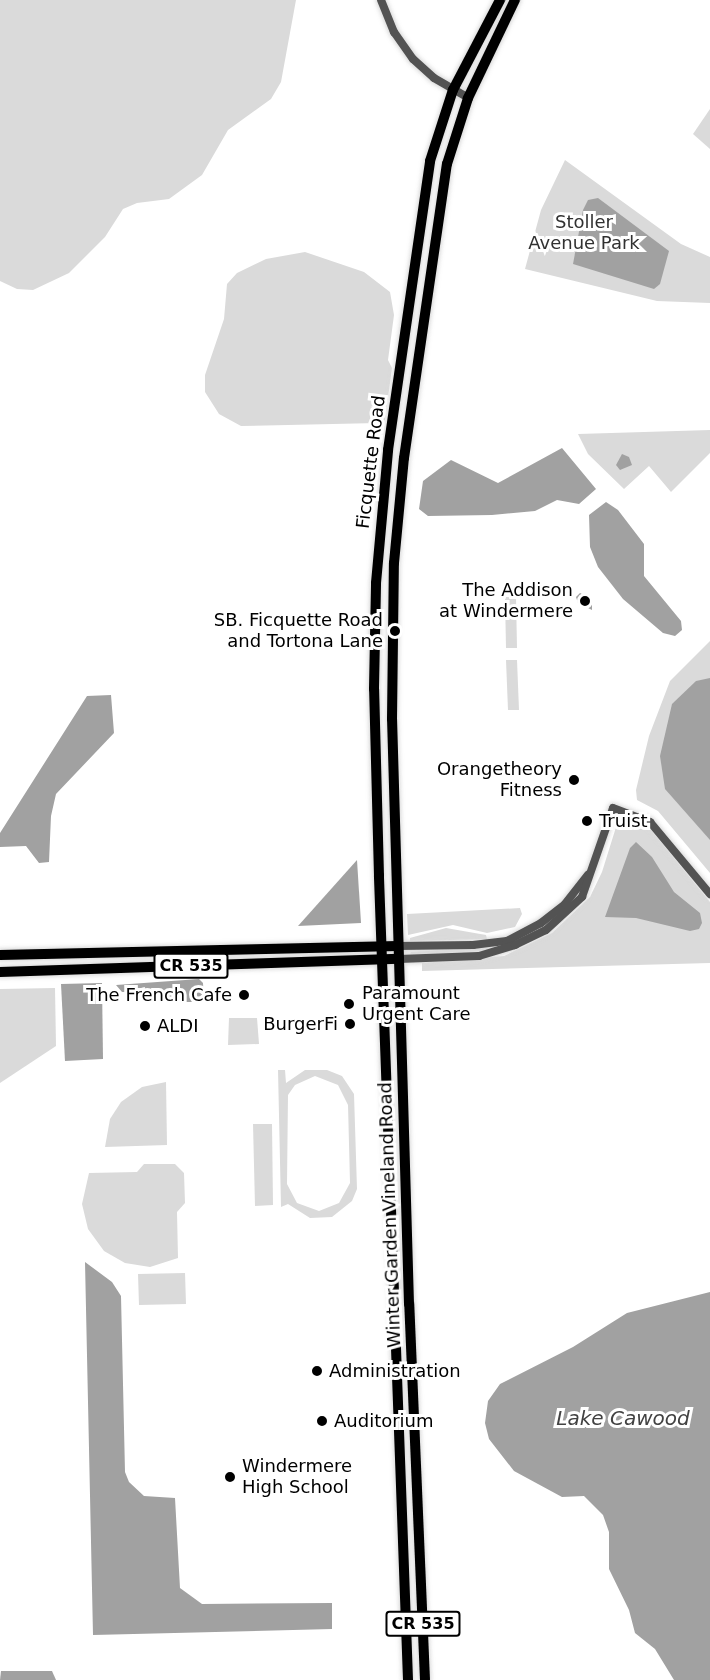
<!DOCTYPE html>
<style>
body{margin:0}
#map{position:relative;width:710px;height:1680px;overflow:hidden;background:#fff;font-family:"DejaVu Sans",sans-serif}
div>[style]{position:absolute}
[style*='--x']{left:calc(var(--x)*1px);top:calc(var(--y)*1px);width:calc(var(--w)*1px);rotate:calc(var(--a)*1deg)}
.green>*{inset:0;background:#dadada}
.water>*{inset:0;background:#a1a1a1}
.roads{filter:drop-shadow(0 0 2px #dbdbdb) drop-shadow(0 0 2px #dbdbdb)}
.minor>*{height:8px;margin:-4px;padding:0 4px;transform-origin:4px;border-radius:4px;background:#535353}
.major>*{height:10px;margin:-5px;padding:0 5px;transform-origin:5px;border-radius:5px;background:#000}
.dots>*{width:16px;height:16px;translate:-50% -50%;box-sizing:border-box;border:3px solid #fff;border-radius:50%}
span{translate:-50% -50%;white-space:nowrap;text-align:center;line-height:1.15;-webkit-text-stroke:6px #fff;paint-order:stroke}
.shield-label span{padding:2px 4px;background:#fff;border:2px solid;border-radius:4px;-webkit-text-stroke-width:0}
.shield-label{font-size:16px;color:#000;font-weight:700}
.park-label{font-size:18px;color:#313131}
.street-label{font-size:18px;color:#000}
.poi-label{font-size:18px;color:#000}
.right{translate:-100% -50%;text-align:right}
.left{translate:0 -50%;text-align:left}
.water-label{font-size:20px;color:#424242;font-style:italic}
</style>
<div id="map">
<div class="green">
<i style="clip-path:polygon(0 0,296px 0,281px 82px,271px 99px,228px 130px,202px 175px,169px 199px,137px 203px,123px 209px,105px 237px,69px 273px,33px 290px,17px 289px,0 281px)"></i>
<i style="clip-path:polygon(710px 109px,710px 149px,693px 134px)"></i>
<i style="clip-path:polygon(565px 160px,681px 244px,710px 257px,710px 303px,657px 301px,525px 269px,541px 210px)"></i>
<i style="clip-path:polygon(305px 252px,364px 272px,390px 292px,394px 315px,388px 360px,392px 368px,385px 420px,378px 423px,241px 426px,219px 414px,205px 392px,205px 375px,224px 319px,227px 284px,237px 273px,266px 259px)"></i>
<i style="clip-path:polygon(710px 430px,710px 453px,671px 492px,649px 466px,624px 489px,588px 454px,578px 434px)"></i>
<i style="clip-path:polygon(505px 597px,516px 597px,517px 648px,506px 648px)"></i>
<i style="clip-path:polygon(710px 641px,710px 873px,658px 811px,637px 800px,636px 790px,649px 736px,670px 681px)"></i>
<i style="clip-path:polygon(506px 660px,517px 660px,519px 710px,508px 710px)"></i>
<i style="clip-path:polygon(623px 816px,647px 825px,710px 902px,710px 963px,422px 971px,422px 963px,504px 956px,552px 933px,590px 897px,602px 872px,617px 824px)"></i>
<i style="clip-path:polygon(520px 908px,522px 914px,515px 927px,487px 933px,453px 925px,408px 935px,407px 914px)"></i>
<i style="clip-path:polygon(446px 928px,486px 935px,487px 939px,410px 941px,410px 938px)"></i>
<i style="clip-path:polygon(533px 932px,535px 933px,494px 950px,410px 955px,411px 952px,492px 947px)"></i>
<i style="clip-path:polygon(55px 988px,56px 1046px,0 1083px,0 989px)"></i>
<i style="clip-path:polygon(229px 1018px,257px 1018px,259px 1044px,228px 1045px)"></i>
<i style="clip-path:polygon(evenodd,278px 1070px,285px 1070px,286px 1083px,305px 1070px,327px 1070px,342px 1076px,354px 1094px,357px 1189px,352px 1201px,332px 1217px,310px 1218px,288px 1204px,281px 1207px,278px 1070px,315px 1076px,338px 1085px,348px 1105px,350px 1183px,339px 1203px,319px 1211px,297px 1203px,287px 1184px,288px 1095px,295px 1085px,315px 1076px)"></i>
<i style="clip-path:polygon(166px 1082px,167px 1145px,105px 1147px,110px 1119px,121px 1102px,142px 1087px)"></i>
<i style="clip-path:polygon(253px 1124px,272px 1124px,273px 1205px,255px 1206px)"></i>
<i style="clip-path:polygon(144px 1164px,175px 1164px,184px 1173px,185px 1203px,177px 1212px,178px 1258px,150px 1267px,125px 1263px,104px 1251px,88px 1229px,82px 1204px,89px 1173px,137px 1172px)"></i>
<i style="clip-path:polygon(185px 1273px,186px 1304px,139px 1305px,138px 1274px)"></i>
</div>
<div class="water">
<i style="clip-path:polygon(598px 198px,669px 251px,660px 284px,654px 289px,573px 264px,583px 210px,588px 200px)"></i>
<i style="clip-path:polygon(562px 448px,596px 489px,579px 504px,557px 500px,535px 511px,492px 515px,428px 516px,419px 509px,423px 481px,451px 460px,498px 483px)"></i>
<i style="clip-path:polygon(622px 454px,629px 457px,632px 465px,620px 470px,616px 465px)"></i>
<i style="clip-path:polygon(606px 502px,618px 510px,644px 544px,644px 576px,681px 621px,682px 630px,675px 636px,663px 633px,623px 599px,598px 567px,590px 547px,589px 515px)"></i>
<i style="clip-path:polygon(580px 593px,592px 599px,592px 610px,578px 603px,576px 597px)"></i>
<i style="clip-path:polygon(710px 678px,710px 840px,665px 789px,660px 756px,672px 704px,696px 681px)"></i>
<i style="clip-path:polygon(111px 695px,114px 733px,56px 794px,51px 816px,49px 862px,39px 863px,26px 846px,0 847px,0 833px,87px 696px)"></i>
<i style="clip-path:polygon(636px 842px,652px 857px,674px 892px,700px 913px,702px 923px,699px 929px,690px 931px,636px 918px,605px 917px,630px 848px)"></i>
<i style="clip-path:polygon(357px 860px,361px 923px,298px 926px)"></i>
<i style="clip-path:polygon(199px 979px,203px 983px,204px 1002px,179px 1002px,161px 992px,122px 992px,116px 985px)"></i>
<i style="clip-path:polygon(102px 983px,103px 1059px,65px 1061px,61px 984px)"></i>
<i style="clip-path:polygon(85px 1262px,112px 1282px,121px 1296px,125px 1472px,129px 1482px,144px 1496px,175px 1498px,180px 1588px,202px 1604px,332px 1603px,332px 1629px,93px 1635px)"></i>
<i style="clip-path:polygon(710px 1292px,710px 1680px,674px 1680px,655px 1649px,635px 1633px,629px 1610px,609px 1569px,609px 1532px,603px 1515px,584px 1496px,562px 1497px,514px 1471px,489px 1439px,485px 1423px,488px 1401px,500px 1384px,573px 1347px,627px 1313px)"></i>
<i style="clip-path:polygon(1px 1671px,52px 1671px,56px 1680px,0 1680px)"></i>
</div>
<div class="roads">
<div class="minor">
<i style="--x:381;--y:0;--w:35;--a:68"></i>
<i style="--x:394;--y:32;--w:33;--a:55"></i>
<i style="--x:413;--y:59;--w:28;--a:42"></i>
<i style="--x:434;--y:78;--w:39;--a:30"></i>
<i style="--x:398;--y:946;--w:75;--a:-0.8"></i>
<i style="--x:473;--y:945;--w:34;--a:-7"></i>
<i style="--x:507;--y:941;--w:38;--a:-28"></i>
<i style="--x:541;--y:923;--w:31;--a:-38"></i>
<i style="--x:565;--y:904;--w:37;--a:-52"></i>
<i style="--x:399;--y:959;--w:80;--a:-2.1"></i>
<i style="--x:479;--y:956;--w:38;--a:-17"></i>
<i style="--x:515;--y:945;--w:34;--a:-26"></i>
<i style="--x:546;--y:930;--w:49;--a:-42.5"></i>
<i style="--x:582;--y:897;--w:94;--a:-70.8"></i>
<i style="--x:613;--y:808;--w:40;--a:21"></i>
<i style="--x:650;--y:822;--w:94;--a:50.2"></i>
</div>
<div class="major">
<i style="--x:0;--y:955;--w:398;--a:-1.3"></i>
<i style="--x:0;--y:972;--w:399;--a:-1.9"></i>
<i style="--x:408;--y:1680;--w:805;--a:-92.07"></i>
<i style="--x:379;--y:876;--w:187;--a:-91.5"></i>
<i style="--x:374;--y:689;--w:106;--a:-88.9"></i>
<i style="--x:376;--y:583;--w:134;--a:-84.8"></i>
<i style="--x:388;--y:450;--w:292;--a:-81.7"></i>
<i style="--x:430;--y:161;--w:75;--a:-72.1"></i>
<i style="--x:453;--y:90;--w:102;--a:-62.4"></i>
<i style="--x:425;--y:1680;--w:376;--a:-92.4"></i>
<i style="--x:409;--y:1304;--w:585;--a:-91.66"></i>
<i style="--x:392;--y:719;--w:156;--a:-89.3"></i>
<i style="--x:394;--y:563;--w:105;--a:-84.6"></i>
<i style="--x:404;--y:458;--w:297;--a:-81.7"></i>
<i style="--x:447;--y:164;--w:69;--a:-72.3"></i>
<i style="--x:468;--y:98;--w:109;--a:-64.4"></i>
</div>
</div>
<div class="dots">
<i style="left:585px;top:601px;background:#000"></i>
<i style="left:395px;top:631px;background:#000"></i>
<i style="left:574px;top:780px;background:#000"></i>
<i style="left:587px;top:821px;background:#000"></i>
<i style="left:244px;top:995px;background:#000"></i>
<i style="left:349px;top:1004px;background:#000"></i>
<i style="left:350px;top:1024px;background:#000"></i>
<i style="left:145px;top:1026px;background:#000"></i>
<i style="left:317px;top:1371px;background:#000"></i>
<i style="left:322px;top:1421px;background:#000"></i>
<i style="left:230px;top:1477px;background:#000"></i>
</div>
<div class="shield-label">
<span style="left:191px;top:966px">CR 535</span>
<span style="left:423px;top:1624px">CR 535</span>
</div>
<div class="park-label">
<span style="left:584px;top:233px">Stoller<br>Avenue Park</span>
</div>
<div class="street-label">
<span style="left:371px;top:462px;rotate:-83deg">Ficquette Road</span>
<span style="left:390px;top:1215px;rotate:-92deg">Winter Garden Vineland Road</span>
</div>
<div class="poi-label">
<span class="right" style="left:573px;top:601px">The Addison<br>at Windermere</span>
<span class="right" style="left:383px;top:631px">SB. Ficquette Road<br>and Tortona Lane</span>
<span class="right" style="left:562px;top:780px">Orangetheory<br>Fitness</span>
<span class="left" style="left:599px;top:821px">Truist</span>
<span class="left" style="left:362px;top:1004px">Paramount<br>Urgent Care</span>
<span class="right" style="left:232px;top:995px">The French Cafe</span>
<span class="right" style="left:338px;top:1024px">BurgerFi</span>
<span class="left" style="left:157px;top:1026px">ALDI</span>
<span class="left" style="left:329px;top:1371px">Administration</span>
<span class="left" style="left:334px;top:1421px">Auditorium</span>
<span class="left" style="left:242px;top:1477px">Windermere<br>High School</span>
</div>
<div class="water-label">
<span style="left:623px;top:1418px">Lake Cawood</span>
</div>
</div>
